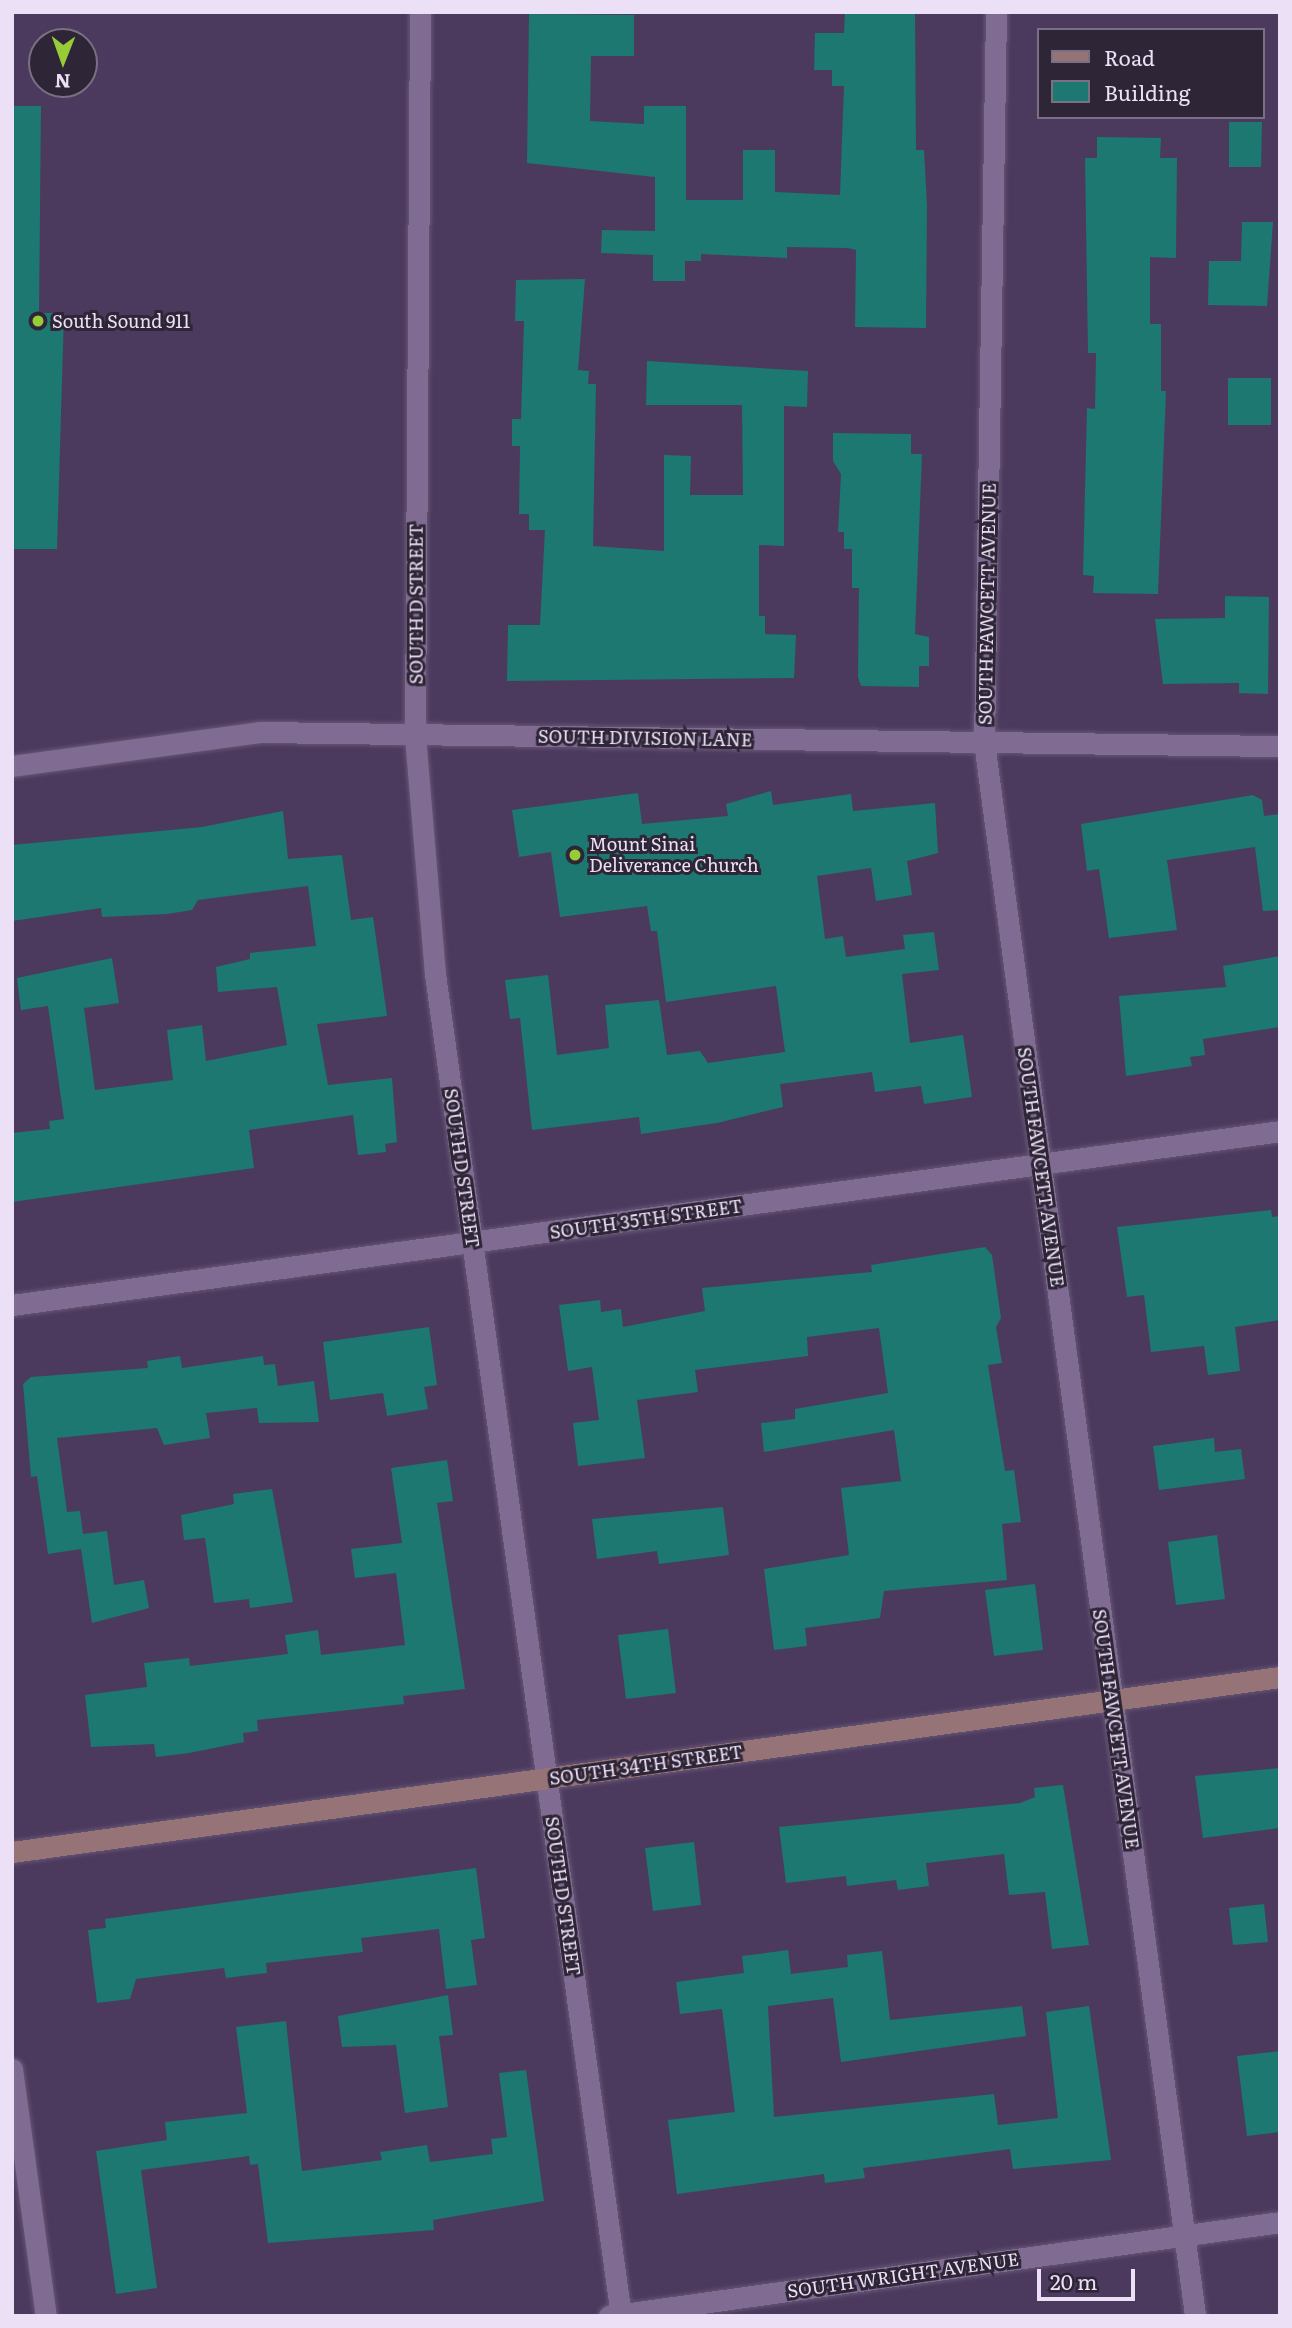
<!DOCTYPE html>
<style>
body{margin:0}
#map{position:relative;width:1292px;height:2328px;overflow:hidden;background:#4c3a5e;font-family:Literata,serif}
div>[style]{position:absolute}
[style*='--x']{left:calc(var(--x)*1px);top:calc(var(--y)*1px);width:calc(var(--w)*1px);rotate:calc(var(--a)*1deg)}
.building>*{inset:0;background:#1c7871}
.roads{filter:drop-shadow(0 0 2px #665674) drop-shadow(0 0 2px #665674)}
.street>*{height:21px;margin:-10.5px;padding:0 10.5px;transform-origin:10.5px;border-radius:10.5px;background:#806c93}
.secondary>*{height:21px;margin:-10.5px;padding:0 10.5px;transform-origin:10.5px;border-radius:10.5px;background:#957376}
.dots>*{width:19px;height:19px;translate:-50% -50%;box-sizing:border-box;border:4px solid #2e2536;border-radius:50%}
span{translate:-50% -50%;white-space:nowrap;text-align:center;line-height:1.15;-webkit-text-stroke:6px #2e2536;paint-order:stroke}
.poi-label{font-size:18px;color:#ebe0f6}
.left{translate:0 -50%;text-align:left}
.street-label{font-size:18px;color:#ebe0f6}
.frame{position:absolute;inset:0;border:14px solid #ebe0f6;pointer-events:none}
.legend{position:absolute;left:1037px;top:28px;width:228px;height:91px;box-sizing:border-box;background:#2e2536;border:2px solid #7a7083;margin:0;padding:9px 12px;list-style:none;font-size:21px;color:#ebe0f6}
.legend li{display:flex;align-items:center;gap:14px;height:35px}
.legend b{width:35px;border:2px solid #7a7083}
.north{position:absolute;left:28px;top:28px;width:70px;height:70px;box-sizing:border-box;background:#2e2536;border:2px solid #7a7083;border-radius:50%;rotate:181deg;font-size:19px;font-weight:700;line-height:28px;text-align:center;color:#ebe0f6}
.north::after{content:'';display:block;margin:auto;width:24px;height:32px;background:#97cc38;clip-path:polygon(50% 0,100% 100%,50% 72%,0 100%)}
.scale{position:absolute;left:1037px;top:2269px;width:98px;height:32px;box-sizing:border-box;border:4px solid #ebe0f6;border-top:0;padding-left:9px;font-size:21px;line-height:24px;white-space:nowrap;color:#ebe0f6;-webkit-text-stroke:5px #2e2536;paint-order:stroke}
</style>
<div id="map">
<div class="building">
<i style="clip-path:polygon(845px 12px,915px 12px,916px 150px,924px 150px,927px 205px,926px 328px,855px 327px,856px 250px,848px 248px,787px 247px,787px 258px,701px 254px,701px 261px,685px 261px,685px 281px,653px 281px,653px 255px,601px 253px,602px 230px,655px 231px,655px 177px,527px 163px,529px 14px,634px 15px,634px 56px,591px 56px,590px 121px,644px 124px,644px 106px,686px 106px,686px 200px,743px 200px,743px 150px,775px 150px,775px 192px,840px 195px,844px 86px,832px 86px,832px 70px,814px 70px,815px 33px,844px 33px)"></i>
<i style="clip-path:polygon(12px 106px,41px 106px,39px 313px,64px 313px,57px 549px,12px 549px)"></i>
<i style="clip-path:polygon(1229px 122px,1262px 122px,1261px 167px,1229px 167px)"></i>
<i style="clip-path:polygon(1097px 137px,1161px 138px,1160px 158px,1177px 158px,1176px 258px,1150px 257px,1150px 324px,1161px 324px,1161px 391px,1166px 391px,1158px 594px,1093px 593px,1094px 576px,1083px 575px,1087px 408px,1095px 409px,1096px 353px,1088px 353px,1085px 158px,1097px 158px)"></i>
<i style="clip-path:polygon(1242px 222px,1273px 222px,1267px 306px,1208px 305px,1209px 261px,1241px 261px)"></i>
<i style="clip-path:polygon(585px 279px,578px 370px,589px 371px,588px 384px,596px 384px,593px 546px,664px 551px,664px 455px,691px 456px,690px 495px,743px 495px,742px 405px,646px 405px,647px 361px,808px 371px,807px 407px,784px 406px,784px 546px,759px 545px,759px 616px,765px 616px,765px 634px,796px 635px,794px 678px,507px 681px,508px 625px,540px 625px,545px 530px,529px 530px,529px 514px,519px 514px,520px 446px,512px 446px,512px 419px,521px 419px,524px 321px,515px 321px,516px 280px)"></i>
<i style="clip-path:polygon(1228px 378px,1271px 378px,1271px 425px,1228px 425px)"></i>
<i style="clip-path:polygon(833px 433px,911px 434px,911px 454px,922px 454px,915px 634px,929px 637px,929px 666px,919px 666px,919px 687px,861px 686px,858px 677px,859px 588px,852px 588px,852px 549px,844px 549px,844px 532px,838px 532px,841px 474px,833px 461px)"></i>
<i style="clip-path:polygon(1225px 596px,1269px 597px,1268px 694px,1239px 693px,1239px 683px,1163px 684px,1155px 619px,1225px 618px)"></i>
<i style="clip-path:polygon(771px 791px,773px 805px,851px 794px,853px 811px,935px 803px,938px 853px,907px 861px,912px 895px,876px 901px,871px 868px,817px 876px,825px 939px,843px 936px,846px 957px,905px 949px,903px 935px,934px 932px,939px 970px,902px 974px,910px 1043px,963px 1035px,972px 1097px,924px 1104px,921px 1086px,875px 1092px,872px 1072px,780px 1084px,783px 1107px,717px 1123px,641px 1134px,639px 1117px,532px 1130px,520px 1018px,510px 1019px,505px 980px,548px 975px,557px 1055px,609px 1048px,605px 1005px,659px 1000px,667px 1055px,700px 1051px,708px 1063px,785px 1052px,776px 986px,666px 1002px,657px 931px,651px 931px,647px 906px,560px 917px,551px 852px,519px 857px,512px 810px,638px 793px,642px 824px,728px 816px,726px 804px)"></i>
<i style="clip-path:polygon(1253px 795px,1262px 800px,1264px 816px,1280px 814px,1280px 910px,1263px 911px,1255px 847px,1167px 860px,1177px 930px,1109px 938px,1099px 869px,1087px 871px,1081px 824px)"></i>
<i style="clip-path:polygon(283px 811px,288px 859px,342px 855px,351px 920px,373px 917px,387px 1016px,317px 1024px,328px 1085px,392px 1078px,397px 1142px,385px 1144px,386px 1152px,358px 1155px,353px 1115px,249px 1130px,254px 1168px,12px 1202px,12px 1133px,50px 1129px,49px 1121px,64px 1119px,48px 1006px,21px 1010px,17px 978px,112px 958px,119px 1003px,84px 1008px,95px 1090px,173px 1080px,167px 1030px,202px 1025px,206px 1061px,287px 1045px,277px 987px,218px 992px,216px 967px,250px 959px,250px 953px,316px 946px,308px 886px,198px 900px,192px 910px,167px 914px,102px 917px,101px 908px,12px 921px,12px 845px,202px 827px)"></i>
<i style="clip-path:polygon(1280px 956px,1280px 1027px,1203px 1039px,1205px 1055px,1190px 1057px,1192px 1066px,1126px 1076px,1119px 996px,1226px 987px,1223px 966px)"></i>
<i style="clip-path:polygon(1271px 1210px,1272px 1217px,1280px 1216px,1280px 1320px,1235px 1327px,1240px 1371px,1208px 1375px,1204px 1346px,1151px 1352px,1144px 1295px,1127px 1297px,1117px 1227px)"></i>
<i style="clip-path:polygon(985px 1247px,992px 1255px,1001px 1318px,996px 1327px,1002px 1363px,988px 1365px,1005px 1471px,1014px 1470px,1021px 1522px,1002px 1524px,1007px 1580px,884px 1591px,880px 1618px,805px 1628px,807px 1646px,774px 1650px,764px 1569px,849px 1555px,841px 1488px,901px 1481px,894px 1430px,764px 1452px,761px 1423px,795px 1419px,795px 1409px,888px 1393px,879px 1328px,807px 1337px,808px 1356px,695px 1370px,698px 1392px,637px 1400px,645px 1458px,578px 1466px,573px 1423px,599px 1420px,592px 1367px,568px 1371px,559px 1305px,600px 1300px,601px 1312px,621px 1309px,623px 1327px,705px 1311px,702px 1288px,872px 1272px,871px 1265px)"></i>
<i style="clip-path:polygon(429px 1327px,437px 1385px,424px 1387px,428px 1409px,387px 1416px,383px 1393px,330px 1400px,323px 1342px)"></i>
<i style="clip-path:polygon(180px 1356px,182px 1368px,263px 1356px,264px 1365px,275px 1364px,278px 1386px,314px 1381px,319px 1422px,259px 1423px,257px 1408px,206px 1413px,210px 1438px,164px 1445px,157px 1428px,57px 1438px,67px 1512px,80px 1511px,83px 1534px,107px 1531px,114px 1585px,144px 1580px,149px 1608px,92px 1623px,81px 1549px,48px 1554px,37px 1476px,31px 1477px,23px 1384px,31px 1377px,148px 1368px,147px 1361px)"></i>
<i style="clip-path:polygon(1214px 1438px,1215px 1452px,1241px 1449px,1245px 1479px,1159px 1490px,1153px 1446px)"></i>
<i style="clip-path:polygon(447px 1460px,453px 1501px,437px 1503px,465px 1689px,403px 1696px,404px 1704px,257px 1720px,258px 1731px,243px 1733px,244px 1742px,189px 1753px,156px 1757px,154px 1744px,91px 1747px,85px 1695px,147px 1687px,144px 1663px,189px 1658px,190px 1666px,288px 1654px,285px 1635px,318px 1630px,321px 1655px,405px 1645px,396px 1573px,355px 1578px,351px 1549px,402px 1543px,391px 1468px)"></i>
<i style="clip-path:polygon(272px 1489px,293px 1602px,250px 1608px,249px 1599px,214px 1603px,205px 1538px,184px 1540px,181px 1515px,234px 1504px,233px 1494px)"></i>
<i style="clip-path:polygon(723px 1507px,729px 1555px,659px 1564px,657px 1551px,597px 1559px,592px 1519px)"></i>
<i style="clip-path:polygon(1217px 1535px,1225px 1599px,1176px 1605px,1168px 1542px)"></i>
<i style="clip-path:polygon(1035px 1584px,1043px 1650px,994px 1656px,985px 1590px)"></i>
<i style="clip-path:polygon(668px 1629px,676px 1693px,626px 1699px,618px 1635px)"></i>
<i style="clip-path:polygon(1280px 1768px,1280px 1828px,1203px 1838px,1195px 1776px)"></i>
<i style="clip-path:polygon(1063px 1785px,1089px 1945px,1052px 1949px,1045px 1892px,1009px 1895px,1004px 1854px,926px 1863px,929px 1886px,898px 1890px,896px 1880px,847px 1886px,846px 1876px,786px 1883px,779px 1827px,1020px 1803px,1035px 1797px,1034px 1788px)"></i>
<i style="clip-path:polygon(694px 1842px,701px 1905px,653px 1911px,645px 1848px)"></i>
<i style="clip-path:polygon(476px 1868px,485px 1938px,471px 1940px,477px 1985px,446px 1989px,439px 1929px,361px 1938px,363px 1952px,266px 1963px,267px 1973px,226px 1978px,224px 1968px,136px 1979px,130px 1999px,97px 2003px,88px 1930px,106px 1928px,105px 1919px)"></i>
<i style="clip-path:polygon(1264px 1904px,1268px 1942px,1233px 1945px,1229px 1908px)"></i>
<i style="clip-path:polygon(788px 1950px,791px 1974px,848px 1967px,847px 1955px,882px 1951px,890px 2020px,1022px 2006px,1026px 2036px,841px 2062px,833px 1998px,768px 2006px,774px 2117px,994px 2094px,998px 2125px,1058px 2118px,1046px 2012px,1089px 2006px,1111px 2160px,1013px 2169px,1010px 2149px,863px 2168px,865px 2178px,825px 2183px,824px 2174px,677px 2194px,668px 2120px,735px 2112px,722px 2009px,680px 2014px,676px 1982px,744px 1973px,742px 1956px)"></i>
<i style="clip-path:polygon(448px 1995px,453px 2035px,439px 2036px,448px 2107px,405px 2113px,396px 2045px,342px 2047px,338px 2016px)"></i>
<i style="clip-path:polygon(286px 2021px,302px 2171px,382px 2160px,380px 2152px,427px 2145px,430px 2162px,493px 2154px,491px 2139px,507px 2137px,499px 2073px,526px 2070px,544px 2201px,433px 2220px,434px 2230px,268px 2243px,258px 2164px,250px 2165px,249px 2156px,141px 2170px,157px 2288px,116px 2294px,96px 2151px,167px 2140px,165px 2122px,247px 2113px,236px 2027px)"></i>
<i style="clip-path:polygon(1280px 2051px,1280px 2132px,1247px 2136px,1237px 2056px)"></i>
</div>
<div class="roads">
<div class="street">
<i style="--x:420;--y:12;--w:724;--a:90.4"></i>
<i style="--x:415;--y:736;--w:239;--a:85.2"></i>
<i style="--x:435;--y:974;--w:1355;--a:82.11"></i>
<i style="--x:996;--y:12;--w:730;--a:90.94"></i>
<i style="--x:984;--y:742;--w:1588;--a:82.36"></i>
<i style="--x:12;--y:766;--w:250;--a:-7.8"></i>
<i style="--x:260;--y:732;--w:1020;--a:0.79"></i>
<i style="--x:12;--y:1305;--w:1280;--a:-7.81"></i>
<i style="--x:12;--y:2069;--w:249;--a:82.2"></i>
<i style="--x:609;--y:2316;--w:678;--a:-7.97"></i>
</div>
<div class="secondary">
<i style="--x:12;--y:1852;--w:1280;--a:-7.86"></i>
</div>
</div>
<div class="dots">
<i style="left:38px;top:321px;background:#97cc38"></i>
<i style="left:575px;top:855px;background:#97cc38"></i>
</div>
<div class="poi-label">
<span class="left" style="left:52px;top:321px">South Sound 911</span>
<span class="left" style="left:589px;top:855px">Mount Sinai<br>Deliverance Church</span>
</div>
<div class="street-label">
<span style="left:416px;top:604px;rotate:-90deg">SOUTH D STREET</span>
<span style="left:987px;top:604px;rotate:-89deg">SOUTH FAWCETT AVENUE</span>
<span style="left:645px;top:738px;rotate:1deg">SOUTH DIVISION LANE</span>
<span style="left:1041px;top:1167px;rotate:82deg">SOUTH FAWCETT AVENUE</span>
<span style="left:462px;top:1168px;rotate:82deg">SOUTH D STREET</span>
<span style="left:646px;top:1219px;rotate:-8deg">SOUTH 35TH STREET</span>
<span style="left:1116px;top:1729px;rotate:82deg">SOUTH FAWCETT AVENUE</span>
<span style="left:646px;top:1765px;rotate:-8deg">SOUTH 34TH STREET</span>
<span style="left:563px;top:1896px;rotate:82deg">SOUTH D STREET</span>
<span style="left:903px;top:2275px;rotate:-8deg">SOUTH WRIGHT AVENUE</span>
</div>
<div class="frame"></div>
<ul class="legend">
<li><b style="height:9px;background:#957376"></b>Road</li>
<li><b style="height:19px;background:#1c7871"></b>Building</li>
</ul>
<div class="north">N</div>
<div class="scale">20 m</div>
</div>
